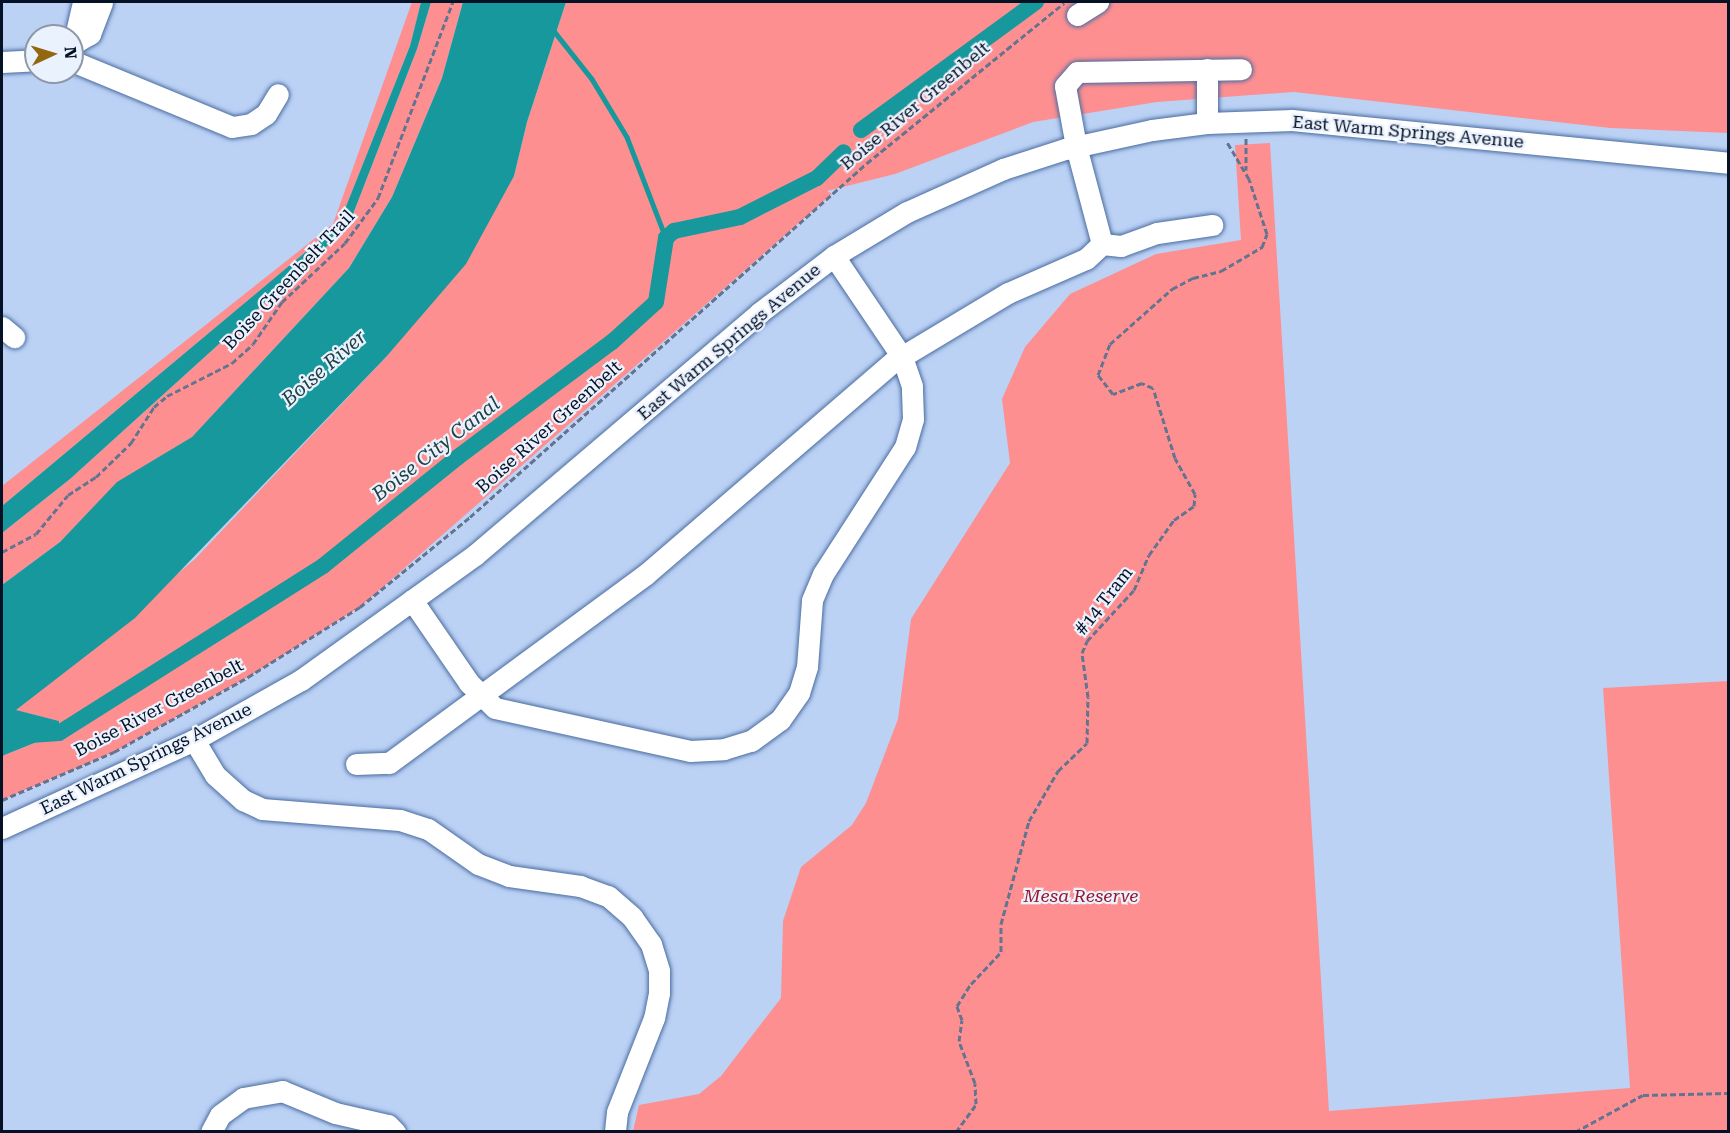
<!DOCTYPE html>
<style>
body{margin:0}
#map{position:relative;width:1730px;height:1133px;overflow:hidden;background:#bbd2f5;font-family:"Roboto Serif",serif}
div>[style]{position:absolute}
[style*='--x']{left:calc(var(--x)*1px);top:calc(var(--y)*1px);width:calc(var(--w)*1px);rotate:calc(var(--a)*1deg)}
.green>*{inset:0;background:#fe8f91}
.water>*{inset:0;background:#16989d}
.stream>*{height:4.5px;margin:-2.25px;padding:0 2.25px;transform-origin:2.25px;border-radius:2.25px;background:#16989d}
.canal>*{height:16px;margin:-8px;padding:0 8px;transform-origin:8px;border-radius:8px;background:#16989d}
.path>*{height:3px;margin-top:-1.5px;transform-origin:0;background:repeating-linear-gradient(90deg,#637490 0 6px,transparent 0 9px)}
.roads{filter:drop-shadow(0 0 2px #4b6ca0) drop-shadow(0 0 2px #4b6ca0)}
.minor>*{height:21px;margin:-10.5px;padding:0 10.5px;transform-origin:10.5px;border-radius:10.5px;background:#fff}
span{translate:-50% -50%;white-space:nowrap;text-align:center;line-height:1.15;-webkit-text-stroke:4.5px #eaf2fe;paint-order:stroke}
.street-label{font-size:18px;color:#051125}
.park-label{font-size:18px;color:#96182c;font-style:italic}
.water-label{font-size:20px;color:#1f4142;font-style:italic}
.frame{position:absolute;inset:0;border:3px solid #051125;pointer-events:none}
.north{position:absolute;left:24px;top:24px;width:60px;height:60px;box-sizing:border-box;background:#eaf2fe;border:2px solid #8e98a7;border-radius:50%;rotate:86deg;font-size:16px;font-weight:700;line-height:24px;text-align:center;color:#051125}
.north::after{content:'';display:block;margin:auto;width:21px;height:27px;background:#91670f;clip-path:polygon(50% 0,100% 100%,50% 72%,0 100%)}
</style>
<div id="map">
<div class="green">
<i style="clip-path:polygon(412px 2px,421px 2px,410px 46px,339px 224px,2px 506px,2px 486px,333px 224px)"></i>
<i style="clip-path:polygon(431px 2px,463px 2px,442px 78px,392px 197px,349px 268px,192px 437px,118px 482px,60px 542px,2px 585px,2px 533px,70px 479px,348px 227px,417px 49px)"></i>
<i style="clip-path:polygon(566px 2px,1728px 2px,1728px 133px,1610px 128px,1294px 92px,1157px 102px,1033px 122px,895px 174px,827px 191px,832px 194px,360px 607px,248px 677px,114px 752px,2px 800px,2px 756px,59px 733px,59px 721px,15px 710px,195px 559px,386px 357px,514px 176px,527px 122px)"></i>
<i style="clip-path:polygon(1270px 143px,1329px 1111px,1630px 1088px,1603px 688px,1728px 681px,1728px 1131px,633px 1131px,639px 1105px,699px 1094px,721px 1076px,781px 998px,783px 921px,801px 867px,852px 825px,866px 803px,898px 719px,911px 619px,1010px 463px,1002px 399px,1025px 347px,1070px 294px,1156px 254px,1241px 240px,1235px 145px)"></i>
</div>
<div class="water">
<i style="clip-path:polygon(421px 2px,431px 2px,417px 49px,348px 227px,70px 479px,2px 533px,2px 506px,339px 224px,410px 46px)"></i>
<i style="clip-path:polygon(463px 2px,566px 2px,527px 122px,514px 176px,466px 264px,386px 357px,135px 618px,16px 710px,59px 721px,59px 733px,2px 756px,2px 585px,60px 542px,117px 482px,192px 437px,349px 268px,392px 197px,442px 78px)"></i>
</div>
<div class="stream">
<i style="--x:554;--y:31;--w:61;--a:51.6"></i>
<i style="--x:592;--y:79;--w:68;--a:58.9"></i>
<i style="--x:627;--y:137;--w:108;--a:68.9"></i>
</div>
<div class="canal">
<i style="--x:861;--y:130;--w:217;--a:-36.2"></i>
<i style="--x:2;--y:737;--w:57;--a:-4"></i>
<i style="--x:59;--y:733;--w:312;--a:-32.3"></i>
<i style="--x:323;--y:566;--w:174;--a:-38.9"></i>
<i style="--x:458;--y:457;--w:192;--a:-36.8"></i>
<i style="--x:612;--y:342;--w:59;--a:-42.3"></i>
<i style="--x:656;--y:302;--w:65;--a:-81.1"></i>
<i style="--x:666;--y:238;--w:11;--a:-41"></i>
<i style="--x:674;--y:231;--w:67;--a:-12"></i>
<i style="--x:740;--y:217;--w:86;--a:-26.9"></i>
<i style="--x:817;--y:178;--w:37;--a:-44"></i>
</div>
<div class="path">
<i style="--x:1246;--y:138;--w:32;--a:90"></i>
<i style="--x:2;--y:552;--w:38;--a:-28"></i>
<i style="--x:36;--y:534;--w:50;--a:-50.6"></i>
<i style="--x:68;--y:495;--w:33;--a:-33"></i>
<i style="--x:96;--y:477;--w:49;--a:-44.2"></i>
<i style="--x:131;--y:443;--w:43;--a:-57.4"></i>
<i style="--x:154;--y:407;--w:17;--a:-40"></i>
<i style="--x:167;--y:396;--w:73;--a:-26.9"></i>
<i style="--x:232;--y:363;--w:28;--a:-42"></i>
<i style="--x:253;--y:344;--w:51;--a:-55.4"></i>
<i style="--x:282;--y:302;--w:86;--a:-43.1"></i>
<i style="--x:345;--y:243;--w:56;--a:-53.7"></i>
<i style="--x:378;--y:198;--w:210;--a:-69.1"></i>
<i style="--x:2;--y:800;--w:122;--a:-23.2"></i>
<i style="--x:114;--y:752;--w:154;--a:-29.2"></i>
<i style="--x:248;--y:677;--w:132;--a:-32"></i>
<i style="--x:360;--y:607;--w:142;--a:-39.3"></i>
<i style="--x:470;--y:517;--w:532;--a:-41.72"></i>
<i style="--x:867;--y:163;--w:254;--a:-39.1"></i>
<i style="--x:956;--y:1132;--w:34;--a:-54"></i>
<i style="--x:976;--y:1104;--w:21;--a:-93"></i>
<i style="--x:975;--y:1083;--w:45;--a:-110.9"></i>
<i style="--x:959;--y:1041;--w:21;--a:-82"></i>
<i style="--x:962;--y:1020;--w:15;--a:-110"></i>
<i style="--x:957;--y:1006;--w:26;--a:-58"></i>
<i style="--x:971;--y:984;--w:44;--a:-46.8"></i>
<i style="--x:1001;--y:952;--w:28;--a:-90"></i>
<i style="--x:1001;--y:924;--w:107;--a:-74.8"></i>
<i style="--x:1029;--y:821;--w:58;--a:-59.9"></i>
<i style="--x:1058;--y:771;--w:40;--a:-44"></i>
<i style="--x:1087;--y:743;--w:46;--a:-88.8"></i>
<i style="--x:1088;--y:697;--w:44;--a:-97.8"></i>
<i style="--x:1082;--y:653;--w:13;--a:-67"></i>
<i style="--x:1087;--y:641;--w:69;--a:-47.3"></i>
<i style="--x:1134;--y:590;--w:38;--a:-67"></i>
<i style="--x:1149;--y:555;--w:43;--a:-54.5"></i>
<i style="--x:1174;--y:520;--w:24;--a:-35"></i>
<i style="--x:1194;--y:506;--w:12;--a:-85"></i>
<i style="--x:1195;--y:494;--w:41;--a:-119.1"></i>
<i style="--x:1175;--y:458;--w:73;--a:-107.4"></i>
<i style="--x:1153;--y:388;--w:12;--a:-156"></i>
<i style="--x:1142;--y:383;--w:31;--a:159"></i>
<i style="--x:1113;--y:394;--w:24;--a:-128"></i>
<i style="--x:1098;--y:375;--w:33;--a:-69"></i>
<i style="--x:1110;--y:344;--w:83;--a:-41.6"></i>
<i style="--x:1172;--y:289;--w:24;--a:-28"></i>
<i style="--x:1193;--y:278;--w:29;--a:-14"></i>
<i style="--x:1221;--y:271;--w:48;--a:-30.3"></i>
<i style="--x:1262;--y:247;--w:14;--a:-69"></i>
<i style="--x:1267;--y:234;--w:58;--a:-108.1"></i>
<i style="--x:1249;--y:179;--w:43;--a:-120.7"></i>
<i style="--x:1575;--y:1132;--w:77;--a:-28.6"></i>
<i style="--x:1643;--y:1095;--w:85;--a:-1.3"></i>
</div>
<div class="roads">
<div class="minor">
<i style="--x:83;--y:2;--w:32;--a:103"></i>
<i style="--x:76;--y:33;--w:8;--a:67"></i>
<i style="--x:79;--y:40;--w:13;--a:-29"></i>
<i style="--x:90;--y:34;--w:34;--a:-69"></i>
<i style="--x:1077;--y:15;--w:25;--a:-32"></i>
<i style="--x:72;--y:61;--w:173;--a:22.4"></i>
<i style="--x:232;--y:127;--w:19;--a:-9"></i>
<i style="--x:251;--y:124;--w:18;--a:-34"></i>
<i style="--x:266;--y:114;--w:23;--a:-59"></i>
<i style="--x:2;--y:62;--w:34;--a:-3"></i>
<i style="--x:1207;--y:69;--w:54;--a:90"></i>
<i style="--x:1102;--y:244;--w:101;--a:-104.9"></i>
<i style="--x:1076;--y:146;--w:61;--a:-100.4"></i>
<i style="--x:1065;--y:86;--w:18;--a:-49"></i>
<i style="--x:1077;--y:72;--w:164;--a:-1"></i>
<i style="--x:2;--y:327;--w:16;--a:40"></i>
<i style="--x:412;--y:600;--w:101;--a:55.5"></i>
<i style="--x:469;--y:683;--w:36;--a:44"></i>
<i style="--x:495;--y:708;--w:200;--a:12.4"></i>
<i style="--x:690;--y:751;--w:34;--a:-3"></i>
<i style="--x:724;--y:749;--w:28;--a:-17"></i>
<i style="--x:751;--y:741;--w:36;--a:-36"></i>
<i style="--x:780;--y:720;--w:33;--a:-55"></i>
<i style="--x:799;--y:693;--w:27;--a:-73"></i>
<i style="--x:807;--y:667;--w:67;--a:-85.7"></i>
<i style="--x:812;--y:600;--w:28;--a:-67"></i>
<i style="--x:823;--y:574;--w:151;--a:-57.2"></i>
<i style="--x:905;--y:447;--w:29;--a:-74"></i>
<i style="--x:913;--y:419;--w:33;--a:-92"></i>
<i style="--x:912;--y:386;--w:31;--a:-109"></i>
<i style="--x:902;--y:357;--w:122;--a:-124"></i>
<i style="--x:194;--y:740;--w:41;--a:59"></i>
<i style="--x:215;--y:775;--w:38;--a:42"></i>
<i style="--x:243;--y:800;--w:21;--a:25"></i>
<i style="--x:262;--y:809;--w:138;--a:4.6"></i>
<i style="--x:400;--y:820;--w:29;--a:18"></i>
<i style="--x:428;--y:829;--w:61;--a:35"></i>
<i style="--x:478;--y:864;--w:33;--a:21"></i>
<i style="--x:509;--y:876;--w:72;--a:8"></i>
<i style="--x:580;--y:886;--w:30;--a:20"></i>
<i style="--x:608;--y:896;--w:32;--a:41"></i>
<i style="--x:632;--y:917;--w:33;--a:55"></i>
<i style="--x:651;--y:944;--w:28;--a:73"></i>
<i style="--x:659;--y:971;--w:22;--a:90"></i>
<i style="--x:659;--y:993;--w:25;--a:101"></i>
<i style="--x:654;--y:1018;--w:101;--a:111.5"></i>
<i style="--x:617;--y:1112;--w:20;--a:96"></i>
<i style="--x:356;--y:764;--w:33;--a:-2"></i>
<i style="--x:389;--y:763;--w:318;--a:-36.3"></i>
<i style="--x:645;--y:575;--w:327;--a:-40.7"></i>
<i style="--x:893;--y:362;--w:134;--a:-31"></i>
<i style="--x:1008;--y:293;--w:85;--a:-23.6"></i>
<i style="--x:1086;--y:259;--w:22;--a:-43"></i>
<i style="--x:1102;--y:244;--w:19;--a:6"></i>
<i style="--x:1121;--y:246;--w:38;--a:-20"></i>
<i style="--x:1157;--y:233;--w:56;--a:-8.3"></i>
<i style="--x:2;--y:828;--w:211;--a:-24.6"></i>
<i style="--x:194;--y:740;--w:123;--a:-29.3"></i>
<i style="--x:301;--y:680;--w:214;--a:-35.7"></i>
<i style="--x:475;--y:555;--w:373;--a:-40.4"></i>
<i style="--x:759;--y:313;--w:94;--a:-37.2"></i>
<i style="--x:834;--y:256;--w:85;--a:-31.1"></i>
<i style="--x:907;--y:212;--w:105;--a:-24.1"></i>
<i style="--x:1003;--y:169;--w:65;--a:-17.9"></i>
<i style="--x:1065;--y:149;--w:89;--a:-12.3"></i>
<i style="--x:1152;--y:130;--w:55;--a:-7.3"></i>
<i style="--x:1207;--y:123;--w:85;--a:-2"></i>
<i style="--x:1292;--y:120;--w:438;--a:5.6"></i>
<i style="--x:211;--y:1132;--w:19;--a:-62"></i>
<i style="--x:220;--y:1115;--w:29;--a:-36"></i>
<i style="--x:243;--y:1098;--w:40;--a:-10"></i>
<i style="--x:282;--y:1091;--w:57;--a:22.5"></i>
<i style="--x:335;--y:1113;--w:54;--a:12.8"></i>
<i style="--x:388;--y:1125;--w:10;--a:45"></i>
</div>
</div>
<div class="street-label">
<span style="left:915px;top:106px;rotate:-40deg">Boise River Greenbelt</span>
<span style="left:1408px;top:132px;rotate:5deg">East Warm Springs Avenue</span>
<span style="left:289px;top:280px;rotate:-47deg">Boise Greenbelt Trail</span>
<span style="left:729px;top:342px;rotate:-40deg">East Warm Springs Avenue</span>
<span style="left:549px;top:427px;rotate:-42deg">Boise River Greenbelt</span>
<span style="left:1104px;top:601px;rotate:-52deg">#14 Tram</span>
<span style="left:159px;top:708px;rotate:-28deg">Boise River Greenbelt</span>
<span style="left:146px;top:759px;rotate:-26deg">East Warm Springs Avenue</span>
</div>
<div class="park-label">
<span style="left:1081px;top:896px">Mesa Reserve</span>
</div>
<div class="water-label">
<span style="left:324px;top:368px;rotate:-41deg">Boise River</span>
<span style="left:436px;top:449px;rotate:-38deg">Boise City Canal</span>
</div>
<div class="frame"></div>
<div class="north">N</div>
</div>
